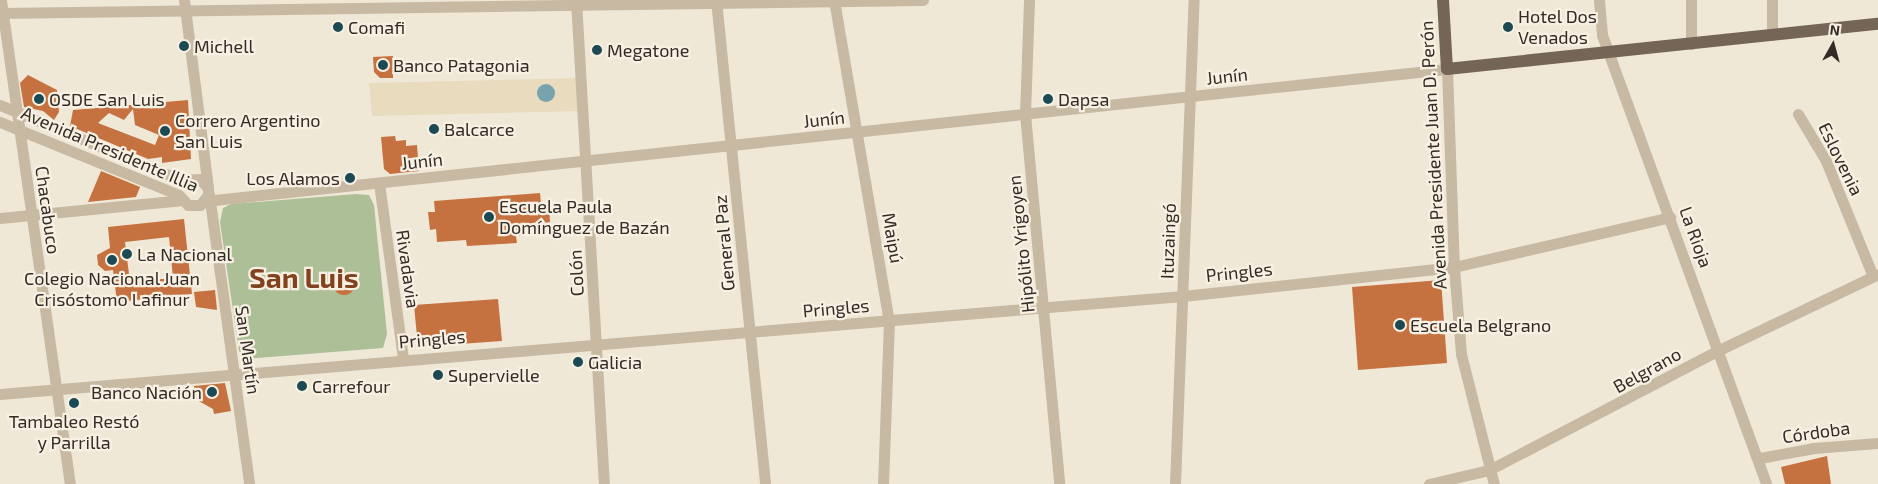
<!DOCTYPE html>
<meta charset="utf-8">
<style>
body{margin:0}
#map{position:relative;width:1878px;height:484px;overflow:hidden;background:#f0e8d7;font-family:"Exo 2",sans-serif}
div>[style]{position:absolute}
[style*='--x']{left:calc(var(--x)*1px);top:calc(var(--y)*1px);width:calc(var(--w)*1px);rotate:calc(var(--a)*1deg)}
.green>*{inset:0;background:#acbf97}
.plaza>*{inset:0;background:#e9dbbe}
.water>*{inset:0;background:#76a3ad}
.round{border-radius:50%}
.building>*{inset:0;background:#c57240}
.minor>*{height:11px;margin:-5.5px;padding:0 5.5px;transform-origin:5.5px;border-radius:5.5px;background:#c8b9a3}
.major>*{height:12px;margin:-6px;padding:0 6px;transform-origin:6px;border-radius:6px;background:#756556}
.dots>*{width:14px;height:14px;translate:-50% -50%;box-sizing:border-box;border:2px solid #f8f1e3;border-radius:50%}
span{translate:-50% -50%;white-space:nowrap;text-align:center;line-height:1.15;-webkit-text-stroke:4.5px #f8f1e3;paint-order:stroke}
.poi-label{font-size:18px;color:#332b25}
.left{translate:0 -50%;text-align:left}
.right{translate:-100% -50%;text-align:right}
.street-label{font-size:18px;color:#332b25}
.town-label{font-size:28px;color:#81431f;font-weight:700}
.north{position:absolute;left:1808px;top:20px;width:50px;height:50px;-webkit-text-stroke:4px #f8f1e3;paint-order:stroke;rotate:7deg;font-size:14px;font-weight:700;line-height:20px;text-align:center;color:#332b25}
.north::after{content:'';display:block;margin:auto;width:18px;height:22px;background:#332b25;clip-path:polygon(50% 0,100% 100%,50% 72%,0 100%)}
</style>
<div id="map">
<div class="green">
<i style="clip-path:polygon(356px 194px,369px 195px,374px 205px,387px 334px,383px 348px,244px 359px,239px 351px,220px 222px,223px 208px,231px 204px)"></i>
</div>
<div class="plaza">
<i style="clip-path:polygon(581px 78px,583px 111px,372px 116px,369px 83px)"></i>
</div>
<div class="water">
<i class="round" style="left:537px;top:84px;width:18px;height:18px"></i>
</div>
<div class="building">
<i style="clip-path:polygon(393px 56px,393px 78px,380px 78px,374px 72px,373px 57px)"></i>
<i style="clip-path:polygon(28px 75px,57px 90px,59px 112px,54px 120px,43px 111px,24px 107px,20px 83px)"></i>
<i style="clip-path:polygon(evenodd,188px 100px,191px 159px,162px 163px,162px 157px,148px 159px,70px 126px,73px 110px,188px 100px,133px 109px,135px 125px,159px 135px,155px 145px,98px 123px,109px 113px,124px 120px,133px 109px)"></i>
<i style="clip-path:polygon(395px 136px,396px 141px,406px 140px,406px 146px,417px 145px,419px 171px,390px 174px,384px 169px,381px 137px)"></i>
<i style="clip-path:polygon(101px 171px,140px 187px,136px 197px,88px 202px)"></i>
<i style="clip-path:polygon(540px 193px,541px 204px,549px 203px,550px 222px,545px 223px,546px 233px,516px 236px,517px 243px,467px 246px,466px 240px,437px 242px,436px 229px,430px 230px,428px 212px,435px 212px,434px 201px)"></i>
<i style="clip-path:polygon(evenodd,184px 219px,192px 294px,117px 302px,113px 270px,105px 271px,98px 265px,97px 255px,110px 248px,108px 227px,184px 219px,169px 237px,173px 278px,130px 282px,125px 242px,169px 237px)"></i>
<i class="round" style="left:333px;top:273px;width:22px;height:22px"></i>
<i style="clip-path:polygon(1441px 280px,1447px 363px,1358px 370px,1352px 287px)"></i>
<i style="clip-path:polygon(215px 290px,217px 310px,196px 307px,194px 292px)"></i>
<i style="clip-path:polygon(498px 299px,502px 341px,418px 347px,414px 305px)"></i>
<i style="clip-path:polygon(225px 383px,231px 411px,214px 414px,213px 409px,195px 399px,194px 386px)"></i>
<i style="clip-path:polygon(1827px 456px,1831px 484px,1785px 484px,1781px 467px)"></i>
</div>
<div class="minor">
<i style="--x:1;--y:0;--w:489;--a:81.9"></i>
<i style="--x:184;--y:0;--w:190;--a:82.7"></i>
<i style="--x:576;--y:0;--w:485;--a:86.7"></i>
<i style="--x:716;--y:0;--w:486;--a:84.2"></i>
<i style="--x:834;--y:0;--w:326;--a:80.3"></i>
<i style="--x:889;--y:321;--w:163;--a:92.1"></i>
<i style="--x:1029;--y:0;--w:114;--a:92"></i>
<i style="--x:1025;--y:114;--w:372;--a:84.7"></i>
<i style="--x:1599;--y:0;--w:35;--a:85"></i>
<i style="--x:1602;--y:35;--w:478;--a:69.9"></i>
<i style="--x:1691;--y:0;--w:44;--a:90"></i>
<i style="--x:0;--y:13;--w:923;--a:-0.81"></i>
<i style="--x:1772;--y:35;--w:35;--a:-90"></i>
<i style="--x:0;--y:105;--w:195;--a:22.6"></i>
<i style="--x:180;--y:180;--w:20;--a:-3"></i>
<i style="--x:200;--y:179;--w:12;--a:48"></i>
<i style="--x:208;--y:188;--w:7;--a:90"></i>
<i style="--x:208;--y:195;--w:13;--a:129"></i>
<i style="--x:200;--y:205;--w:12;--a:180"></i>
<i style="--x:188;--y:205;--w:13;--a:-132"></i>
<i style="--x:179;--y:195;--w:193;--a:-157.8"></i>
<i style="--x:1798;--y:114;--w:55;--a:59.2"></i>
<i style="--x:1826;--y:161;--w:124;--a:67.8"></i>
<i style="--x:379;--y:183;--w:178;--a:82.2"></i>
<i style="--x:209;--y:194;--w:293;--a:82.1"></i>
<i style="--x:205;--y:201;--w:1249;--a:-6.07"></i>
<i style="--x:1447;--y:69;--w:198;--a:88"></i>
<i style="--x:1454;--y:267;--w:87;--a:85.4"></i>
<i style="--x:1461;--y:354;--w:134;--a:75.8"></i>
<i style="--x:0;--y:218;--w:184;--a:-5.6"></i>
<i style="--x:0;--y:394;--w:1187;--a:-4.74"></i>
<i style="--x:1183;--y:296;--w:273;--a:-6.1"></i>
<i style="--x:1454;--y:267;--w:222;--a:-13"></i>
<i style="--x:1760;--y:458;--w:55;--a:-10.5"></i>
<i style="--x:1814;--y:448;--w:64;--a:-4.5"></i>
<i style="--x:1175;--y:484;--w:484;--a:-87.8"></i>
<i style="--x:1429;--y:484;--w:62;--a:-13.1"></i>
<i style="--x:1489;--y:470;--w:259;--a:-27.6"></i>
<i style="--x:1719;--y:350;--w:176;--a:-25.5"></i>
</div>
<div class="major">
<i style="--x:1443;--y:0;--w:69;--a:86.7"></i>
<i style="--x:1447;--y:69;--w:433;--a:-6"></i>
</div>
<div class="dots">
<i style="left:338px;top:27px;background:#1b4954"></i>
<i style="left:1508px;top:27px;background:#1b4954"></i>
<i style="left:184px;top:46px;background:#1b4954"></i>
<i style="left:597px;top:50px;background:#1b4954"></i>
<i style="left:383px;top:65px;background:#1b4954"></i>
<i style="left:39px;top:99px;background:#1b4954"></i>
<i style="left:1048px;top:99px;background:#1b4954"></i>
<i style="left:434px;top:129px;background:#1b4954"></i>
<i style="left:165px;top:131px;background:#1b4954"></i>
<i style="left:350px;top:178px;background:#1b4954"></i>
<i style="left:489px;top:217px;background:#1b4954"></i>
<i style="left:127px;top:254px;background:#1b4954"></i>
<i style="left:112px;top:260px;background:#1b4954"></i>
<i style="left:1400px;top:325px;background:#1b4954"></i>
<i style="left:578px;top:362px;background:#1b4954"></i>
<i style="left:438px;top:375px;background:#1b4954"></i>
<i style="left:302px;top:386px;background:#1b4954"></i>
<i style="left:212px;top:392px;background:#1b4954"></i>
<i style="left:74px;top:403px;background:#1b4954"></i>
</div>
<div class="poi-label">
<span class="left" style="left:1518px;top:27px">Hotel Dos<br>Venados</span>
<span class="left" style="left:348px;top:27px">Comafi</span>
<span class="left" style="left:194px;top:46px">Michell</span>
<span class="left" style="left:607px;top:50px">Megatone</span>
<span class="left" style="left:393px;top:65px">Banco Patagonia</span>
<span class="left" style="left:49px;top:99px">OSDE San Luis</span>
<span class="left" style="left:1058px;top:99px">Dapsa</span>
<span class="left" style="left:175px;top:131px">Correro Argentino<br>San Luis</span>
<span class="left" style="left:444px;top:129px">Balcarce</span>
<span class="right" style="left:340px;top:178px">Los Alamos</span>
<span class="left" style="left:499px;top:217px">Escuela Paula<br>Domínguez de Bazán</span>
<span class="left" style="left:137px;top:254px">La Nacional</span>
<span style="left:112px;top:289px">Colegio Nacional Juan<br>Crisóstomo Lafinur</span>
<span class="left" style="left:1410px;top:325px">Escuela Belgrano</span>
<span class="left" style="left:588px;top:362px">Galicia</span>
<span class="left" style="left:448px;top:375px">Supervielle</span>
<span class="left" style="left:312px;top:386px">Carrefour</span>
<span class="right" style="left:202px;top:392px">Banco Nación</span>
<span style="left:74px;top:432px">Tambaleo Restó<br>y Parrilla</span>
</div>
<div class="street-label">
<span style="left:1227px;top:76px;rotate:-6deg">Junín</span>
<span style="left:824px;top:119px;rotate:-6deg">Junín</span>
<span style="left:110px;top:149px;rotate:23deg">Avenida Presidente Illia</span>
<span style="left:1433px;top:155px;rotate:-93deg">Avenida Presidente Juan D. Perón</span>
<span style="left:1841px;top:159px;rotate:64deg">Eslovenia</span>
<span style="left:422px;top:161px;rotate:-6deg">Junín</span>
<span style="left:48px;top:210px;rotate:82deg">Chacabuco</span>
<span style="left:1696px;top:237px;rotate:70deg">La Rioja</span>
<span style="left:893px;top:238px;rotate:80deg">Maipú</span>
<span style="left:1168px;top:241px;rotate:-88deg">Ituzaingó</span>
<span style="left:724px;top:243px;rotate:-95deg">General Paz</span>
<span style="left:1021px;top:244px;rotate:-96deg">Hipólito Yrigoyen</span>
<span style="left:408px;top:269px;rotate:82deg">Rivadavia</span>
<span style="left:1239px;top:272px;rotate:-6deg">Pringles</span>
<span style="left:576px;top:273px;rotate:-93deg">Colón</span>
<span style="left:836px;top:308px;rotate:-5deg">Pringles</span>
<span style="left:432px;top:339px;rotate:-5deg">Pringles</span>
<span style="left:248px;top:350px;rotate:82deg">San Martín</span>
<span style="left:1647px;top:370px;rotate:-29deg">Belgrano</span>
<span style="left:1816px;top:432px;rotate:-8deg">Córdoba</span>
</div>
<div class="town-label">
<span style="left:304px;top:277px">San Luis</span>
</div>
<div class="north">N</div>
</div>
